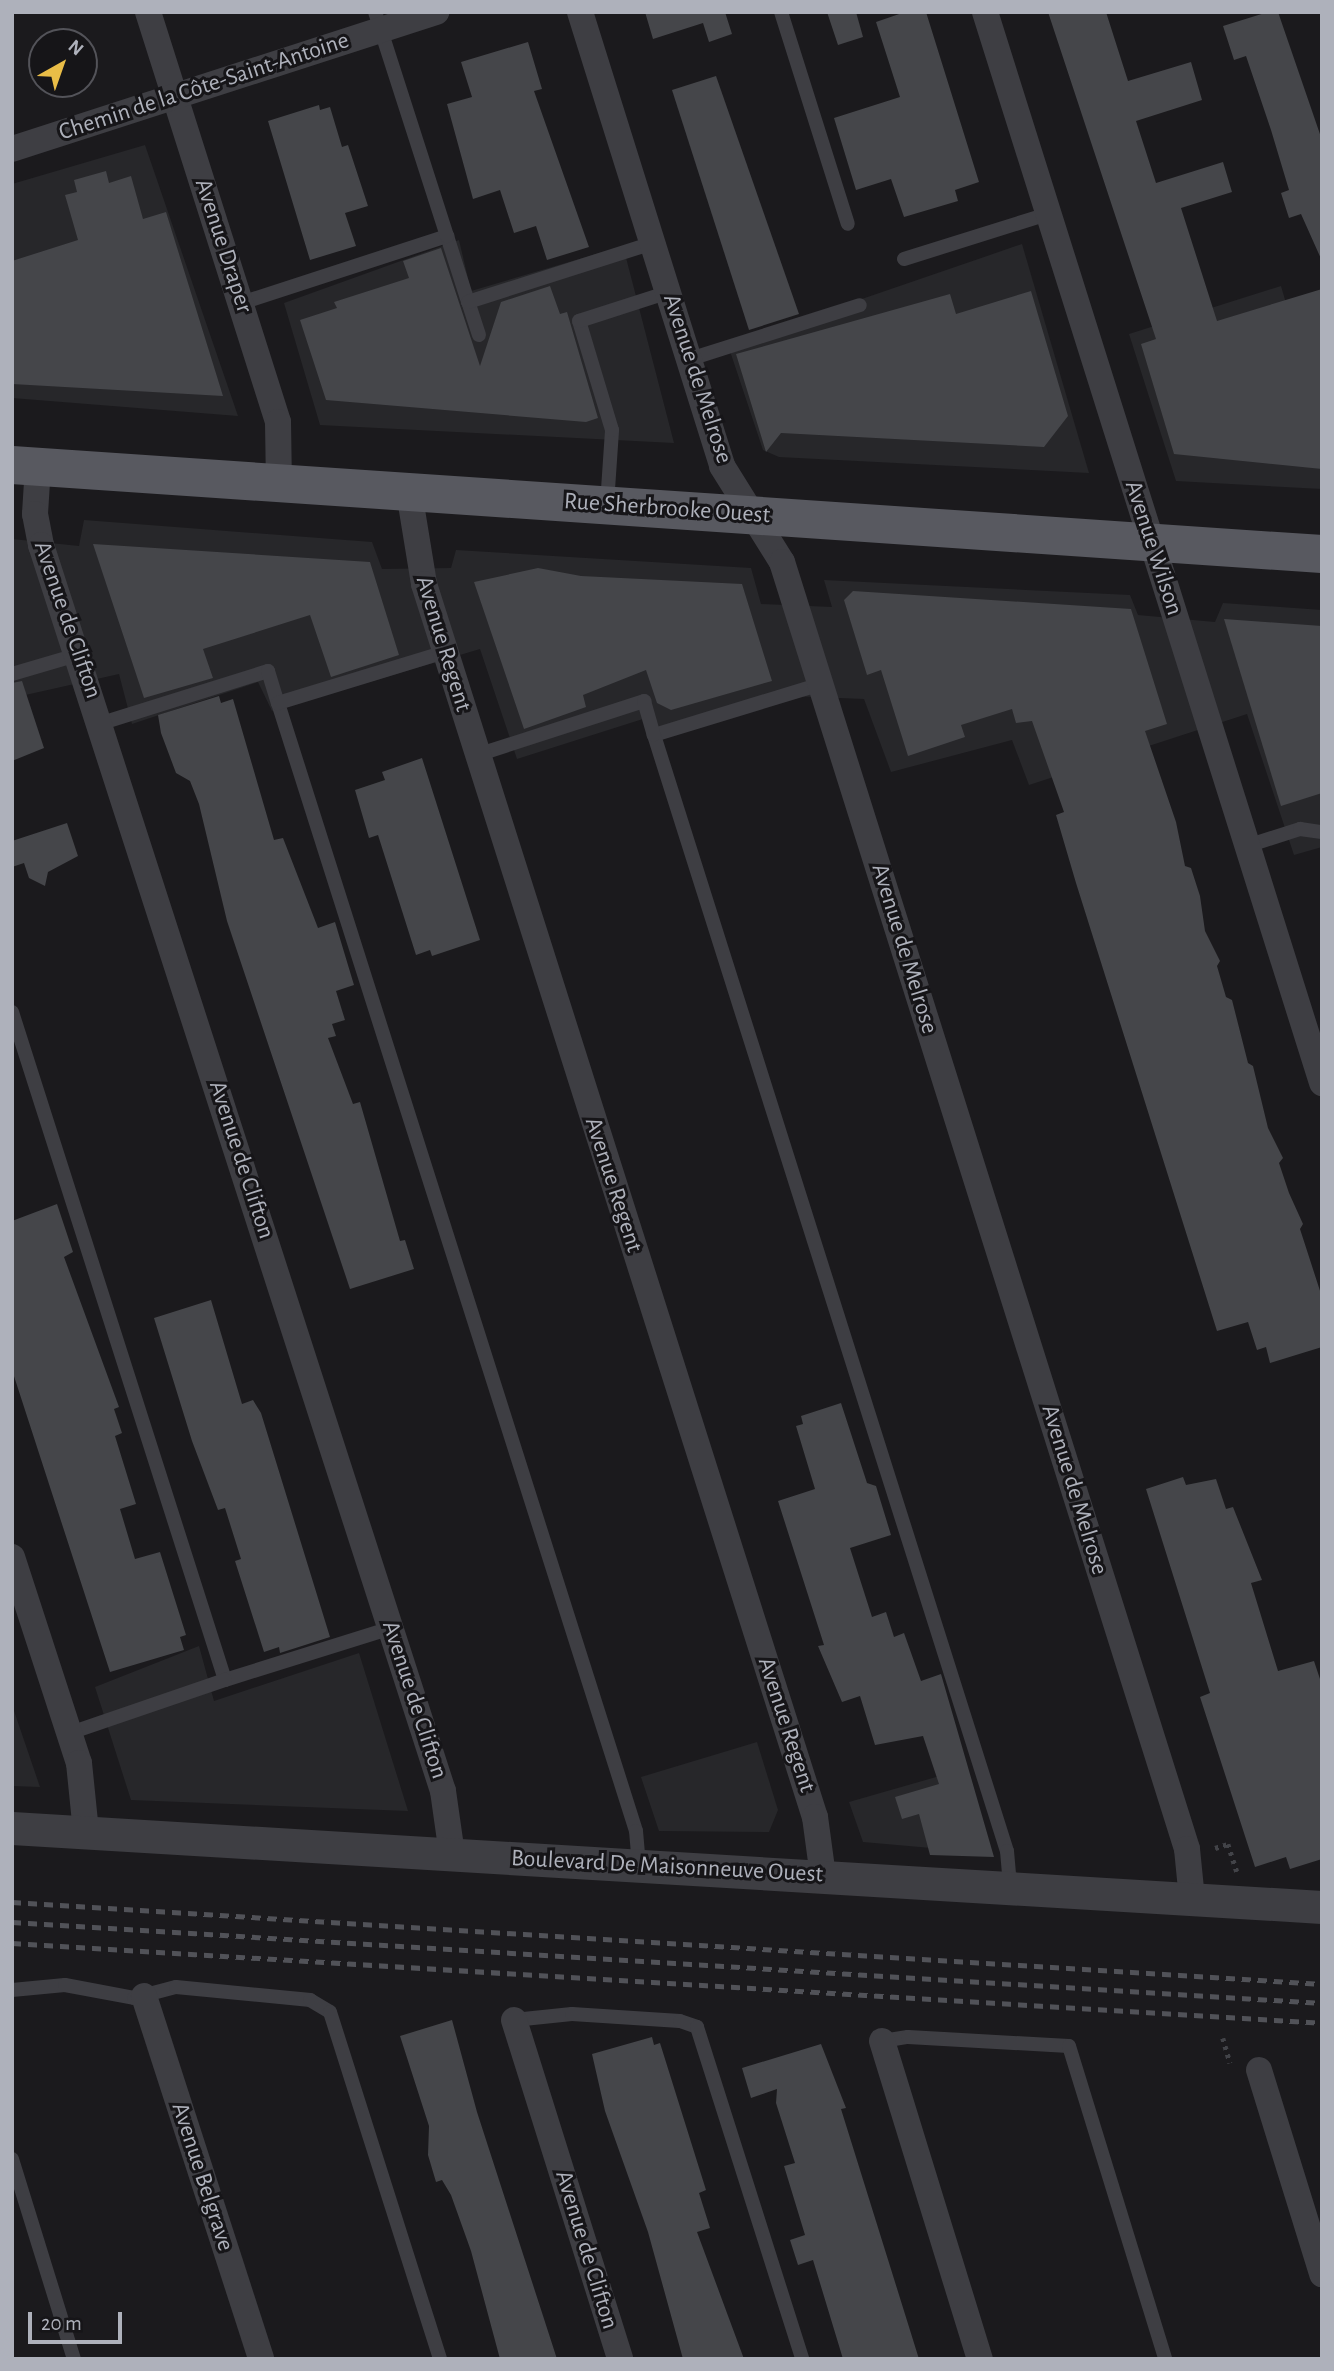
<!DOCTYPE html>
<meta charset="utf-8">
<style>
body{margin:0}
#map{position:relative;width:1334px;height:2371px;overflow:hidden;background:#1b1a1d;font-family:"Alegreya Sans",sans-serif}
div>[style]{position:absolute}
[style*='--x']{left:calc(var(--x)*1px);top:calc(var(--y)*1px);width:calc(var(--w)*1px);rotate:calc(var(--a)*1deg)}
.built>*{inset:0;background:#27272a}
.building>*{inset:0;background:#45464a}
.path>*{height:4.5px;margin-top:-2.25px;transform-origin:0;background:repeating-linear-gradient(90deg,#424348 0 3.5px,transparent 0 8.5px)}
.service>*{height:14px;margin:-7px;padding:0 7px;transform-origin:7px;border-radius:7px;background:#3e3e43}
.minor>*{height:26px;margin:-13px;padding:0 13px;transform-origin:13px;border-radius:13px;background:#3e3e43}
.tertiary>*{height:33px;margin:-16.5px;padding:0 16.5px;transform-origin:16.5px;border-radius:16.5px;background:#3e3e43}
.primary>*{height:38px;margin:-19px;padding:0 19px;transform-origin:19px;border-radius:19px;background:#585960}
.rail>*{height:5px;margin-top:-2.5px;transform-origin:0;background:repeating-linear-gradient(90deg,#515258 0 9px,transparent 0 16px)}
span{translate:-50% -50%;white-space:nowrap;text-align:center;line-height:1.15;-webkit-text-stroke:6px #161518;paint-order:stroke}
.street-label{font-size:24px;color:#aeb1bb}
.frame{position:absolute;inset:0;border:14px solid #aeb1bb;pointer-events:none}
.north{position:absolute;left:28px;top:28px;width:70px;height:70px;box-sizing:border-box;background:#161518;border:2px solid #535359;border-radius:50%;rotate:40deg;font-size:19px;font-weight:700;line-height:28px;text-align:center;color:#aeb1bb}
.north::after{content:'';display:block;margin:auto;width:24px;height:32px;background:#e9bd47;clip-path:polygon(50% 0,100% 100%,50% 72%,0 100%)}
.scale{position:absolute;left:28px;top:2312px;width:94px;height:32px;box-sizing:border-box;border:4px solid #aeb1bb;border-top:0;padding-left:9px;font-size:21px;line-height:24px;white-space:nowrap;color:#aeb1bb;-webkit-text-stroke:5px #161518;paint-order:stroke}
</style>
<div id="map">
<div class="built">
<i style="clip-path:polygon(145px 145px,238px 416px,12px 398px,12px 184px)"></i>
<i style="clip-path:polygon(459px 240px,471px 291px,623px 246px,674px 443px,320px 425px,284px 303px)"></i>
<i style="clip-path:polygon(1022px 244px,1089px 473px,779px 457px,763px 450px,728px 345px)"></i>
<i style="clip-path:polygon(1281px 286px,1288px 310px,1322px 300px,1322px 489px,1176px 481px,1129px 334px)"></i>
<i style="clip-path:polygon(84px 520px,372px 542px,382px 569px,451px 568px,456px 550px,751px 568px,761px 604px,832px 607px,824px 580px,1130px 595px,1138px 615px,1215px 622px,1223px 603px,1322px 610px,1322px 847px,1294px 855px,1247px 714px,1029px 785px,1012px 740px,891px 772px,864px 699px,790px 696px,656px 736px,646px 718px,517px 759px,480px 649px,272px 711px,258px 682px,132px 724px,119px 674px,12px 698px,12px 539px,79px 546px)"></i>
<i style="clip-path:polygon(199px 1646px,214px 1701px,359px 1653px,408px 1811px,131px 1800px,95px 1687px)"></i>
<i style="clip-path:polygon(12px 1705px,40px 1787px,12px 1786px)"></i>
<i style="clip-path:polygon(757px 1742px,778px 1810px,769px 1832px,659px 1831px,641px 1777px)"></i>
<i style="clip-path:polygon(964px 1769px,988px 1853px,863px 1842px,849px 1802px)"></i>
</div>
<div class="building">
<i style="clip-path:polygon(645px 12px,725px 12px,732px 34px,709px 42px,703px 23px,653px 39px)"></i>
<i style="clip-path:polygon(827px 12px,856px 12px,863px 37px,838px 45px)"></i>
<i style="clip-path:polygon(905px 12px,926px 12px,979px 182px,955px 190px,958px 201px,904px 217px,891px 179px,856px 190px,834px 118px,900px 97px,876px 22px)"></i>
<i style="clip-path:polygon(1048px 12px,1106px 12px,1128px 81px,1191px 62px,1202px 100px,1136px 121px,1156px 183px,1223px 162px,1232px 192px,1181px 208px,1217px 321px,1322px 289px,1322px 469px,1174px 454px,1141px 344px,1156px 339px)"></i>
<i style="clip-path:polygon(1268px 12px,1278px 12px,1322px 140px,1322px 261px,1301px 214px,1289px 218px,1281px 193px,1289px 190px,1271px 130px,1246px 56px,1234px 60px,1223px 26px)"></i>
<i style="clip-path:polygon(528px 42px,542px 89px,534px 91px,589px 247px,547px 260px,536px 226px,514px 233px,500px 190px,473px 199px,447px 104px,472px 97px,461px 62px)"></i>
<i style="clip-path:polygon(716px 76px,799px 314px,749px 330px,672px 90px)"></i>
<i style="clip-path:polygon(319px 105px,320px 110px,330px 107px,342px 147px,348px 145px,368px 206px,345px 213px,356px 246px,310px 260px,268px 121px)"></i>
<i style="clip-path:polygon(106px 171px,109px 183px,131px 176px,143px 219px,166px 212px,223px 396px,12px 384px,12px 261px,78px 240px,65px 195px,77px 192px,74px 180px)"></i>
<i style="clip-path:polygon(441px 248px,480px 366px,501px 302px,550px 286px,560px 314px,567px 312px,598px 418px,586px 422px,326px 400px,300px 320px,337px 308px,334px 302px,409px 278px,403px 261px)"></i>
<i style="clip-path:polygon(1031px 291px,1068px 416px,1044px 447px,781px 433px,766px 452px,736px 354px,950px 294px,956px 314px)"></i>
<i style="clip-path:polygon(93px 544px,370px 562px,399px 655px,331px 677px,310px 615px,203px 649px,213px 678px,144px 698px)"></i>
<i style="clip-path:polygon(538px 568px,581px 576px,742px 584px,772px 681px,671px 710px,657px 703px,646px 670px,583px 695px,586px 707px,524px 729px,474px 582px)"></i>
<i style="clip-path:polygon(853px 591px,1131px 609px,1167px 724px,1145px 731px,1176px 822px,1185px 866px,1191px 868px,1200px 896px,1205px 931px,1220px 961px,1217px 966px,1226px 997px,1232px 1000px,1248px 1063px,1253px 1066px,1268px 1128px,1283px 1158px,1279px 1163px,1289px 1193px,1303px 1224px,1300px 1229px,1322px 1297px,1322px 1347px,1270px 1363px,1266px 1347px,1257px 1350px,1248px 1322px,1217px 1331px,1076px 883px,1056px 815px,1064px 812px,1032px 721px,1016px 723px,1012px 709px,961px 725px,965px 737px,908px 756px,881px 670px,867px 675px,844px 600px)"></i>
<i style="clip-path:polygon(1224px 619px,1322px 626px,1322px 793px,1281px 806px)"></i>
<i style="clip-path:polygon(22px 681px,44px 748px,12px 761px,12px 683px)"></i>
<i style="clip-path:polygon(219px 696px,221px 703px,233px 699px,274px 840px,283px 838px,318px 928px,335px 922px,354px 985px,336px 991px,345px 1020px,332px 1024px,336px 1036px,328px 1038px,353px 1104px,360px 1102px,400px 1241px,405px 1240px,414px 1269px,350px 1289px,227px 921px,199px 804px,190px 781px,176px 773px,161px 733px,158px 715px)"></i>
<i style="clip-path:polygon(422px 758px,480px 940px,432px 956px,430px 950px,416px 955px,378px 835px,369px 838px,355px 790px,385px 780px,382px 772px)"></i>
<i style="clip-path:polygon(67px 823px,78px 856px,48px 872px,45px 886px,29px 878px,24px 863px,12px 867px,12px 841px)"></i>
<i style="clip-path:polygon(57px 1204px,73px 1252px,64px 1257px,119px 1407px,114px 1409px,122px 1433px,115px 1436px,136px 1504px,120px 1509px,135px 1559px,160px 1552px,186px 1635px,180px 1637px,184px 1650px,110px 1672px,12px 1370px,12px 1221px)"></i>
<i style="clip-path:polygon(211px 1300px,242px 1404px,253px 1400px,261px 1413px,330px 1637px,280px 1653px,279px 1647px,264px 1652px,235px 1561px,241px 1559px,225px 1508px,218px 1510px,192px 1441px,154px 1318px)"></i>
<i style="clip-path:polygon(841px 1403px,867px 1483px,876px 1486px,891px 1535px,850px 1548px,872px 1617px,886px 1612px,894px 1637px,904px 1633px,921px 1681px,941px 1674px,994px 1857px,930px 1855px,919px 1814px,902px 1819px,895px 1797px,939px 1784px,923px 1736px,875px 1745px,860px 1696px,842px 1702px,818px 1646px,824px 1645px,778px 1501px,815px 1489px,796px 1426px,803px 1424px,801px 1416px)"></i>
<i style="clip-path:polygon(1183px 1477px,1186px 1485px,1216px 1479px,1226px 1509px,1233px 1507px,1262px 1580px,1251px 1583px,1278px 1671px,1314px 1661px,1322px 1685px,1322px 1859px,1290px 1869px,1286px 1857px,1255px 1867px,1200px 1697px,1210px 1693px,1146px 1489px)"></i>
<i style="clip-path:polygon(452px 2020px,477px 2112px,557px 2359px,500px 2359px,471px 2251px,451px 2195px,442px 2180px,436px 2182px,428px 2155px,429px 2126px,400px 2036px)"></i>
<i style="clip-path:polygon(652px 2037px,654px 2045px,660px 2043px,706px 2190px,699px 2193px,710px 2228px,697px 2232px,744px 2359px,683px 2359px,648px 2232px,605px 2111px,592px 2054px)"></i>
<i style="clip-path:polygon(821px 2044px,846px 2108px,841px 2109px,919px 2359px,843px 2359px,813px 2260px,798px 2265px,790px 2240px,805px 2235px,784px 2166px,795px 2163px,776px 2103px,777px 2089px,751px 2098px,742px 2068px)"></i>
</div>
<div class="path">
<i style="--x:1215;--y:1848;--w:14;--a:-17"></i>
<i style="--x:1228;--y:1844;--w:29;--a:72"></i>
<i style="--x:1223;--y:2038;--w:26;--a:74"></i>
</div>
<div class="service">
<i style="--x:781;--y:12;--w:222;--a:72.5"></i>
<i style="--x:447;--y:236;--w:69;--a:72.3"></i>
<i style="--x:904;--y:259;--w:151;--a:-17.4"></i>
<i style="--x:241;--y:303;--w:217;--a:-18"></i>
<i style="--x:447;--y:236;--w:235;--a:-107.8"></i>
<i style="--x:479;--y:335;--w:35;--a:-108"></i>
<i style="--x:468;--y:302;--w:194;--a:-17.7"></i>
<i style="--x:690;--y:359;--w:178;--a:-17.6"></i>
<i style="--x:607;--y:504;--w:74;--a:-86.1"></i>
<i style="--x:612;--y:430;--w:114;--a:-106.8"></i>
<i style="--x:579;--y:321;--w:95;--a:-17.9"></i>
<i style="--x:12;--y:674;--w:71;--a:-16.4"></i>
<i style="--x:821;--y:684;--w:175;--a:163"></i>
<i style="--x:654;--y:735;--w:1170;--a:72.45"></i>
<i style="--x:1007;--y:1851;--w:38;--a:85"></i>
<i style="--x:278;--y:703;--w:1183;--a:72.39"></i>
<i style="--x:636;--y:1831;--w:36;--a:85"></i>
<i style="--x:102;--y:723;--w:174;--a:-17.4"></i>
<i style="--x:268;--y:671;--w:34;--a:73"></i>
<i style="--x:278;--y:703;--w:175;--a:-17"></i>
<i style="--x:477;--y:755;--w:176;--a:-17.9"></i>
<i style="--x:644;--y:701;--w:35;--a:74"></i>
<i style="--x:1247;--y:846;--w:56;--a:-17.8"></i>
<i style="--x:1300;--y:829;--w:22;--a:8"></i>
<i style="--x:12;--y:1012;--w:701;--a:72.31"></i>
<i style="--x:225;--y:1680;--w:174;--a:-17.4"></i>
<i style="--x:70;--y:1733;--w:164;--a:-18.9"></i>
<i style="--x:12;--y:1990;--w:53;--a:-5.4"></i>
<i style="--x:65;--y:1985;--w:70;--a:10.7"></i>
<i style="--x:134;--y:1998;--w:43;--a:-14.7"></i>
<i style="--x:176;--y:1987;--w:135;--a:5.5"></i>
<i style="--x:310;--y:2000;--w:23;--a:31"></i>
<i style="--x:330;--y:2012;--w:364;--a:72.4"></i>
<i style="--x:514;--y:2020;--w:58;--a:-5.9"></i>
<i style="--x:572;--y:2014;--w:108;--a:3.7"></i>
<i style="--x:680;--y:2021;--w:18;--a:19"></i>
<i style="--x:697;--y:2027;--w:348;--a:72.4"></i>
<i style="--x:882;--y:2041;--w:26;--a:-9"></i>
<i style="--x:908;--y:2037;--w:161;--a:3.2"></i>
<i style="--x:1069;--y:2046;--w:327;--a:72.9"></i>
<i style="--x:12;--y:2159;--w:209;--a:72.8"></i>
</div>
<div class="minor">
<i style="--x:148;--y:12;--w:430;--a:72.4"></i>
<i style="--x:278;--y:422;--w:61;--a:89.1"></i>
<i style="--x:580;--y:12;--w:476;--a:72.6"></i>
<i style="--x:722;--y:466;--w:113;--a:58"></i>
<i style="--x:782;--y:562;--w:1349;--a:72.53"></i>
<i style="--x:1187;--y:1849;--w:50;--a:84.3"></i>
<i style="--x:985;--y:12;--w:1123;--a:72.53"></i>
<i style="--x:12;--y:149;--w:446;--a:-17.9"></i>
<i style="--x:38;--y:466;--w:48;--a:93.6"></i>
<i style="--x:35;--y:514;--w:32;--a:79"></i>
<i style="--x:41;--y:545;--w:1309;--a:72.12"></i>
<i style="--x:443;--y:1791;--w:64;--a:81.9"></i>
<i style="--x:409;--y:492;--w:93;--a:80.7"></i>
<i style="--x:424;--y:584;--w:1294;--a:72.41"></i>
<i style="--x:815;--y:1817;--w:60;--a:82.3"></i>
<i style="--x:12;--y:1557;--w:217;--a:72"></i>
<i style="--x:79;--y:1763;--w:69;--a:84.2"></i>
<i style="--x:144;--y:1996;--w:381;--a:72.1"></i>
<i style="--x:514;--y:2020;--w:355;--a:72.6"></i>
<i style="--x:882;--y:2041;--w:333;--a:72.9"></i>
<i style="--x:1259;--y:2070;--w:214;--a:72.8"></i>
</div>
<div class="tertiary">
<i style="--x:12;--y:1828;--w:1312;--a:3.45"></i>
</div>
<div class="primary">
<i style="--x:12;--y:465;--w:1313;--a:3.89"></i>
</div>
<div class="rail">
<i style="--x:12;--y:1902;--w:1313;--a:3.58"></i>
<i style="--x:12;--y:1922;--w:1313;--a:3.54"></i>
<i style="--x:12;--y:1943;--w:1312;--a:3.49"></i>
</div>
<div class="street-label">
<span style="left:204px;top:87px;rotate:-18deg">Chemin de la Côte-Saint-Antoine</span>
<span style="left:223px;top:246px;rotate:72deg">Avenue Draper</span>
<span style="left:697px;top:379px;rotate:72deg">Avenue de Melrose</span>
<span style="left:667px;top:509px;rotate:4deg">Rue Sherbrooke Ouest</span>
<span style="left:1153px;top:548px;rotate:72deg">Avenue Wilson</span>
<span style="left:67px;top:620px;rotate:71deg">Avenue de Clifton</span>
<span style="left:443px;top:644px;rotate:73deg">Avenue Regent</span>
<span style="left:904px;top:949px;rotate:73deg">Avenue de Melrose</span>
<span style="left:241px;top:1160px;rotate:72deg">Avenue de Clifton</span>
<span style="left:613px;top:1185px;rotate:72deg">Avenue Regent</span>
<span style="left:1074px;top:1490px;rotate:73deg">Avenue de Melrose</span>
<span style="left:414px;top:1700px;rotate:72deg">Avenue de Clifton</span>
<span style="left:786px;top:1725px;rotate:72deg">Avenue Regent</span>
<span style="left:667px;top:1867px;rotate:3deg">Boulevard De Maisonneuve Ouest</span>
<span style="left:202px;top:2177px;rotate:72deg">Avenue Belgrave</span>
<span style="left:586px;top:2250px;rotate:73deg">Avenue de Clifton</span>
</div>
<div class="frame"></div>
<div class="north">N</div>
<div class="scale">20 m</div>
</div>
